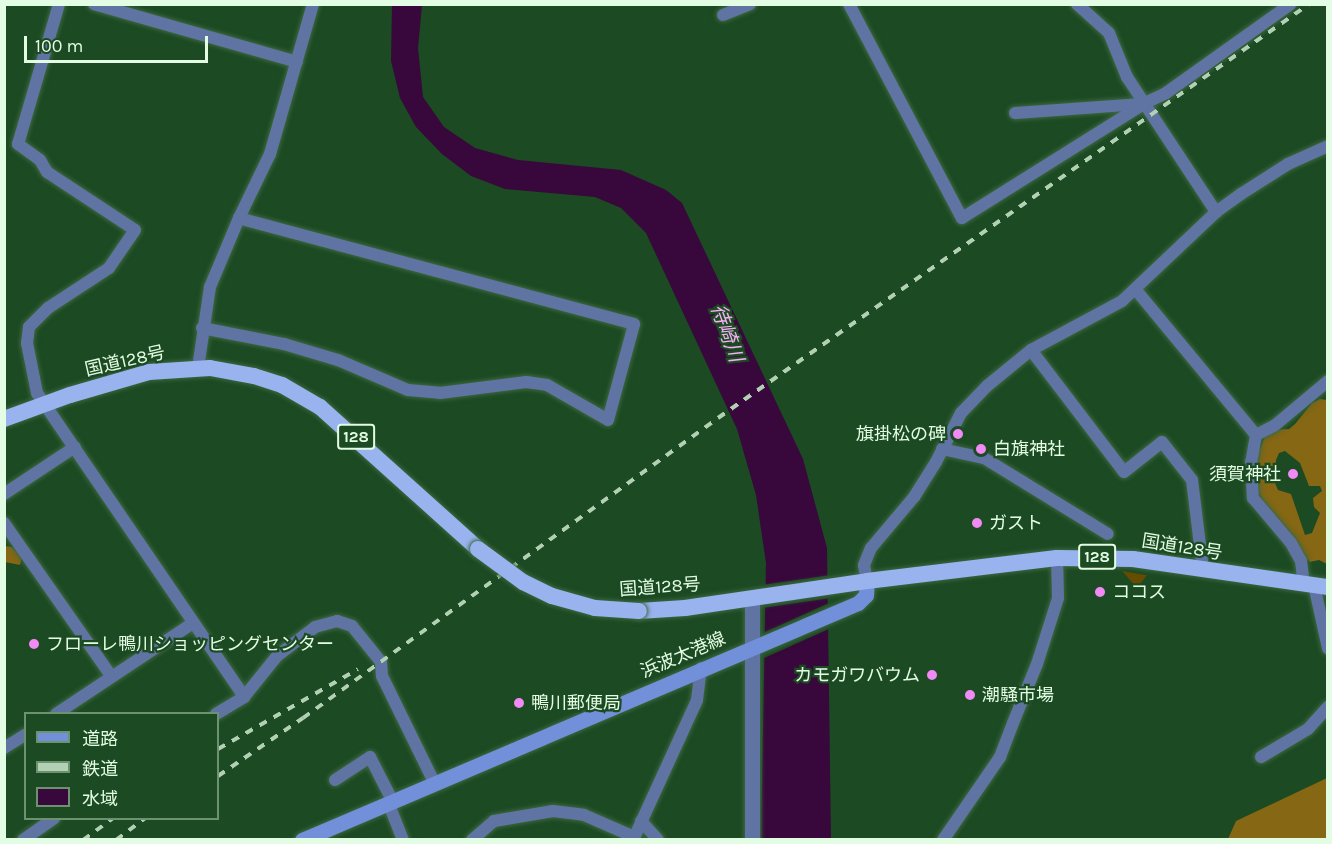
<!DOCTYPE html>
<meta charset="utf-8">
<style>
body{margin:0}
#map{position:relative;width:1332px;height:844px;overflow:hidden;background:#1c4a22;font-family:Karla,"Noto Sans JP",sans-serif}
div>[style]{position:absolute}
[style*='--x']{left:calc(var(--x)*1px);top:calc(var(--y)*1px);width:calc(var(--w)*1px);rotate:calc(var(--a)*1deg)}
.green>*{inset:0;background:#654c01}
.forest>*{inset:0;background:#866713}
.water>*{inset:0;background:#38073b}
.pier>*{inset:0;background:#1c4a22}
.roads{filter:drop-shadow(0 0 2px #3c6741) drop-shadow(0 0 2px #3c6741)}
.minor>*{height:12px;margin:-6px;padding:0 6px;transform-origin:6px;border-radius:6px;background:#6074a3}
.tertiary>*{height:15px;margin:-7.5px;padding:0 7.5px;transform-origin:7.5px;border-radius:7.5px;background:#6074a3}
.secondary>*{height:15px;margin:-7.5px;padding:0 7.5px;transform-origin:7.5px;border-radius:7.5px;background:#7290da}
.trunk>*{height:16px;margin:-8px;padding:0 8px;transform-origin:8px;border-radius:8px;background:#99b3ef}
.rail>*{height:4px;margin-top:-2px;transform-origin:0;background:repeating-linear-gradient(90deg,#b2d1b4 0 8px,transparent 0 16px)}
.bridges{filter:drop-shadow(0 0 2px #3c6741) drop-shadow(0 0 2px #3c6741)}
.trunk-bridge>*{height:16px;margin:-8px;padding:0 8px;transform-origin:8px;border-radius:8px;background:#99b3ef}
.dots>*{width:16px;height:16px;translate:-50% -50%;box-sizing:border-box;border:3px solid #1c4a22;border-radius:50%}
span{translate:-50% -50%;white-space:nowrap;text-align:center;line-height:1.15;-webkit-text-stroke:4.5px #1c4a22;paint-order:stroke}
.shield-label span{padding:2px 4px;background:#1c4a22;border:2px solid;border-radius:4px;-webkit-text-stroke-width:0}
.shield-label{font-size:16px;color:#e3fde4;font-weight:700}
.street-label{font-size:18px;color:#e3fde4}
.poi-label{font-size:18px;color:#e3fde4}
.right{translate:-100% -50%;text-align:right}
.left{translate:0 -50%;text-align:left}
.water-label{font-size:20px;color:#f4aff5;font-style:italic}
.frame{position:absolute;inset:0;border:6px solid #e3fde4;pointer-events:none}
.legend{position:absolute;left:24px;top:712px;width:195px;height:108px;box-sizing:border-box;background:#1c4a22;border:2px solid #6c9270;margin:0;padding:8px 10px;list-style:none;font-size:18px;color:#e3fde4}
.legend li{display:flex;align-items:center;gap:12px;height:30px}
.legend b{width:30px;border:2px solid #6c9270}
.scale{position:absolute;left:24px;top:36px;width:184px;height:27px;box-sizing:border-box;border:3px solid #e3fde4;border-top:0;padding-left:8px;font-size:18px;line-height:21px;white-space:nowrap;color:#e3fde4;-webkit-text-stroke:4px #1c4a22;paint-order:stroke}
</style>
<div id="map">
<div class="green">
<i style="clip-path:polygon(1122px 571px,1145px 575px,1147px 575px,1137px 588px)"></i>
</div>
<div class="forest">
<i style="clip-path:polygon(evenodd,1320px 399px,1327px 400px,1327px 564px,1319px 560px,1310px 562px,1301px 553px,1263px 502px,1257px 489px,1254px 464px,1265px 436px,1273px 430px,1289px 429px,1295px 424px,1312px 403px,1320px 399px,1285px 451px,1300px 463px,1309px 486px,1320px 486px,1322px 491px,1313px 498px,1314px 507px,1320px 513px,1312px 533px,1305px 535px,1291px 494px,1278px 490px,1275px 483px,1276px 460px,1279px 453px,1285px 451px)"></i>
<i style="clip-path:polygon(5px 546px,12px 547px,22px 557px,20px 565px,5px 562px)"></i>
<i style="clip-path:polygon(1327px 778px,1327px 839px,1228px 839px,1236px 821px)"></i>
</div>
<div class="water">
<i style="clip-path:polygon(392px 5px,422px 5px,418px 48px,423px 97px,444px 127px,475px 148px,518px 160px,621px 170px,666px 190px,682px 203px,803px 459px,827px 548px,831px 839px,761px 839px,766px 563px,756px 495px,737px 429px,646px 233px,621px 208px,595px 197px,505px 189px,471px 176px,442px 154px,416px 127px,400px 98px,391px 61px)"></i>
</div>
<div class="pier">
<i style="clip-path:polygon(831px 575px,831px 598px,762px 608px,762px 585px)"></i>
<i style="clip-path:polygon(831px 602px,831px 628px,760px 660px,761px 634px)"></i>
</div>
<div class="roads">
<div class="minor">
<i style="--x:59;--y:4;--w:146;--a:106.3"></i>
<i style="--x:18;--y:144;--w:27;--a:36"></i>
<i style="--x:40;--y:160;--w:14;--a:60"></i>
<i style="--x:47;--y:172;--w:105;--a:33.4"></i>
<i style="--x:135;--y:230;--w:46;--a:124.4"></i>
<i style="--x:109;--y:268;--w:73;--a:146.7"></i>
<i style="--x:48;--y:308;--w:27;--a:135"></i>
<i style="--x:29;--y:327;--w:16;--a:97"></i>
<i style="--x:27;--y:343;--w:51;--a:78.7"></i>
<i style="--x:37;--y:393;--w:368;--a:55.7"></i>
<i style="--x:94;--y:4;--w:211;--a:15.9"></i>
<i style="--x:849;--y:4;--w:242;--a:62.2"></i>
<i style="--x:962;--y:218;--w:216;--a:-32.1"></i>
<i style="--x:1145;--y:103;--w:23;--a:-25"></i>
<i style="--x:1166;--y:93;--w:153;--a:-35.5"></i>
<i style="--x:1077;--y:4;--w:43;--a:42.2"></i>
<i style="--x:1109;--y:33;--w:48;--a:67.8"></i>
<i style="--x:1127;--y:77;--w:162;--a:56.6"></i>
<i style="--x:723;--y:15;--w:29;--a:-22"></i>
<i style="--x:1015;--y:113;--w:125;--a:-4.1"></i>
<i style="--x:1136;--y:290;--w:188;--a:50.4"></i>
<i style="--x:1256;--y:435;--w:27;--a:100"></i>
<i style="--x:1251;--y:462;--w:36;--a:87"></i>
<i style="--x:1253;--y:498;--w:59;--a:49.8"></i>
<i style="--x:1291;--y:543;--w:21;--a:61"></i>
<i style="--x:1301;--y:561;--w:23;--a:83"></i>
<i style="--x:202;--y:328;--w:84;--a:11"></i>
<i style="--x:284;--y:344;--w:56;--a:16.5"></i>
<i style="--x:338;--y:360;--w:76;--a:23.2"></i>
<i style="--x:408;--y:390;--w:32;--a:5"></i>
<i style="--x:440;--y:393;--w:87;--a:-7.3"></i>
<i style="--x:526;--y:382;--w:21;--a:8"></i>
<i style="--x:547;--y:385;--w:70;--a:29.8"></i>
<i style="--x:608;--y:420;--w:99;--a:-74.8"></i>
<i style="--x:634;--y:324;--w:409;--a:-165"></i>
<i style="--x:1031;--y:350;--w:153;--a:52.7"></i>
<i style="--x:1124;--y:472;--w:48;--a:-38.3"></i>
<i style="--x:1162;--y:442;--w:48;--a:51.7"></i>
<i style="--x:1192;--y:480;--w:91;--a:83"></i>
<i style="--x:198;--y:368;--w:82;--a:-81.6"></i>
<i style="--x:210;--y:287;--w:75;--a:-67.2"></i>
<i style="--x:239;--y:218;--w:71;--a:-64.2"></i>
<i style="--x:270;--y:154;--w:156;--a:-74"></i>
<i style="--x:1256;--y:435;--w:20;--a:-27"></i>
<i style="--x:1274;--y:426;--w:70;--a:-39.8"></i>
<i style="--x:942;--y:449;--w:43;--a:12.1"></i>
<i style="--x:984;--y:458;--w:145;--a:31.5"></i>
<i style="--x:4;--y:494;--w:85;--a:-33.5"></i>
<i style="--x:4;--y:523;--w:187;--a:55"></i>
<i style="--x:867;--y:581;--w:16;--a:-101"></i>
<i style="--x:864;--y:565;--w:18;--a:-68"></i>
<i style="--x:871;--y:548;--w:67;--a:-49.9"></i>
<i style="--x:914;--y:497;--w:41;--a:-57.8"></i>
<i style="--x:936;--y:462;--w:55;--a:-63"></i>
<i style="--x:961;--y:413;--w:37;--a:-46"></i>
<i style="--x:987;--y:386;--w:57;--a:-39.3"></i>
<i style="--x:1031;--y:350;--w:103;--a:-28.3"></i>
<i style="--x:1122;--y:301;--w:129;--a:-43.4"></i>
<i style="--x:1216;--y:212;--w:31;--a:-36"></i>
<i style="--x:1241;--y:194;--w:56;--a:-32.6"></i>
<i style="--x:1288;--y:164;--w:44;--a:-24.2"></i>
<i style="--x:1314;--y:585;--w:65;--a:77.5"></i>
<i style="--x:56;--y:714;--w:164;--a:-33.6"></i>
<i style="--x:216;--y:714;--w:33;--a:-31"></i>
<i style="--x:244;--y:697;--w:53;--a:-51.2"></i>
<i style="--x:277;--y:656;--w:48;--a:-37.3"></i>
<i style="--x:315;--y:627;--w:23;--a:-15"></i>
<i style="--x:337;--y:621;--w:16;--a:18"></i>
<i style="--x:352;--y:626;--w:46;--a:51.1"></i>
<i style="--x:381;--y:662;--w:14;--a:86"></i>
<i style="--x:382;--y:676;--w:118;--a:63.9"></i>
<i style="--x:4;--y:748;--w:26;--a:-32"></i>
<i style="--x:1261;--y:757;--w:55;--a:-30.8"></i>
<i style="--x:1308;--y:729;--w:30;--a:-48"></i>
<i style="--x:335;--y:780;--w:42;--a:-33.3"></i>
<i style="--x:370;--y:757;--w:48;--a:62.9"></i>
<i style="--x:388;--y:802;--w:41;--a:68.5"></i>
<i style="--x:641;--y:821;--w:25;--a:48"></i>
<i style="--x:23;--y:840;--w:38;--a:-35"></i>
<i style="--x:472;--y:840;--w:29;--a:-41"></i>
<i style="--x:494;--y:821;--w:60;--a:-9.6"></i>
<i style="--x:553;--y:811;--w:31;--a:7"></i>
<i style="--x:584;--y:815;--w:55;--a:23.7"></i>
<i style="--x:633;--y:840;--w:154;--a:-65.4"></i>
<i style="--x:697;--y:700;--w:32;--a:-83"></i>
<i style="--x:943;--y:840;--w:101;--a:-55.5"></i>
<i style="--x:1000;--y:757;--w:36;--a:-69"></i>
<i style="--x:1013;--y:723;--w:64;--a:-67.9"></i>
<i style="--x:1037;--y:664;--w:69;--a:-72.3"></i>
<i style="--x:1058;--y:598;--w:40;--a:-91.4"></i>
</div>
<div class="tertiary">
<i style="--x:752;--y:598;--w:242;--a:90"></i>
</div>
<div class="secondary">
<i style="--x:302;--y:840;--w:604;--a:-23.09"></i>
<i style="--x:858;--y:603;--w:11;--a:-45"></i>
<i style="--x:866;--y:595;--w:14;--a:-86"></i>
</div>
<div class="trunk">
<i style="--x:4;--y:419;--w:70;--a:-20"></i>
<i style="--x:70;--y:395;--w:82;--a:-16.2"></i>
<i style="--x:149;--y:372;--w:61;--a:-3.8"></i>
<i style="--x:210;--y:368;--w:45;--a:10.3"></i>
<i style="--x:254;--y:376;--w:29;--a:18"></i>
<i style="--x:282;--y:385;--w:44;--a:30.1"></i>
<i style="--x:320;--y:407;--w:212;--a:41.9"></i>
<i style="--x:639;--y:611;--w:46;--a:-3.7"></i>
<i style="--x:685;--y:608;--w:184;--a:-8.4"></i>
<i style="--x:867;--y:581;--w:191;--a:-6.9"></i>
<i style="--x:1057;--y:558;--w:76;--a:0.8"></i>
<i style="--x:1133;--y:559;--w:197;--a:8.2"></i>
</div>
</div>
<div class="rail">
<i style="--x:218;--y:749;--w:161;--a:-29.7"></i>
<i style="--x:218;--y:776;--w:103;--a:-34.3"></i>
<i style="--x:303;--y:718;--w:512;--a:-35.86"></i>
<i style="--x:718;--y:418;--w:722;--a:-35.01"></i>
<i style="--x:83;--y:840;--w:37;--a:-36"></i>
<i style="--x:116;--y:840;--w:36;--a:-37"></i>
</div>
<div class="bridges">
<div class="trunk-bridge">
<i style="--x:478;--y:549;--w:56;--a:36.3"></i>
<i style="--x:523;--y:582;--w:32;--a:26"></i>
<i style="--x:552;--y:596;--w:45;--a:15.6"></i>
<i style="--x:595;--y:608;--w:44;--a:3.9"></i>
</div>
</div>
<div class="dots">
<i style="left:958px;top:434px;background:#f18af4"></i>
<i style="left:981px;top:449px;background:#f18af4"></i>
<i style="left:1293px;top:474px;background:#f18af4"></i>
<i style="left:977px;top:523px;background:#f18af4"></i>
<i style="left:1100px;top:592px;background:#f18af4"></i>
<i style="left:34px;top:644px;background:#f18af4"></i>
<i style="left:932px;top:675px;background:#f18af4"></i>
<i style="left:970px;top:695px;background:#f18af4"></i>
<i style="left:519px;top:703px;background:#f18af4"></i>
</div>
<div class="shield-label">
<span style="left:356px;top:437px">128</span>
<span style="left:1097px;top:557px">128</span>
</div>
<div class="street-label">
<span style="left:125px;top:361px;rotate:-13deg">国道128号</span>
<span style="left:1182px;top:547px;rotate:9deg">国道128号</span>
<span style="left:660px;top:587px;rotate:-4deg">国道128号</span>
<span style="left:683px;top:655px;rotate:-23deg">浜波太港線</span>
</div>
<div class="poi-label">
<span class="right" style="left:946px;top:434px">旗掛松の碑</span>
<span class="left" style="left:993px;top:449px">白旗神社</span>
<span class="right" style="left:1281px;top:474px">須賀神社</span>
<span class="left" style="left:989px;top:523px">ガスト</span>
<span class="left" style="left:1112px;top:592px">ココス</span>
<span class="left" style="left:46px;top:644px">フローレ鴨川ショッピングセンター</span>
<span class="right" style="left:920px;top:675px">カモガワバウム</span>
<span class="left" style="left:982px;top:695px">潮騒市場</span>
<span class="left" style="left:531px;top:703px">鴨川郵便局</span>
</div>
<div class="water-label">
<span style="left:727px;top:333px;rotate:70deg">待崎川</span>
</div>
<div class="frame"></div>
<ul class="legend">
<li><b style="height:8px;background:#7290da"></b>道路</li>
<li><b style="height:8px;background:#b2d1b4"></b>鉄道</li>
<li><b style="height:16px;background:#38073b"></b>水域</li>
</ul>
<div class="scale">100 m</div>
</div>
